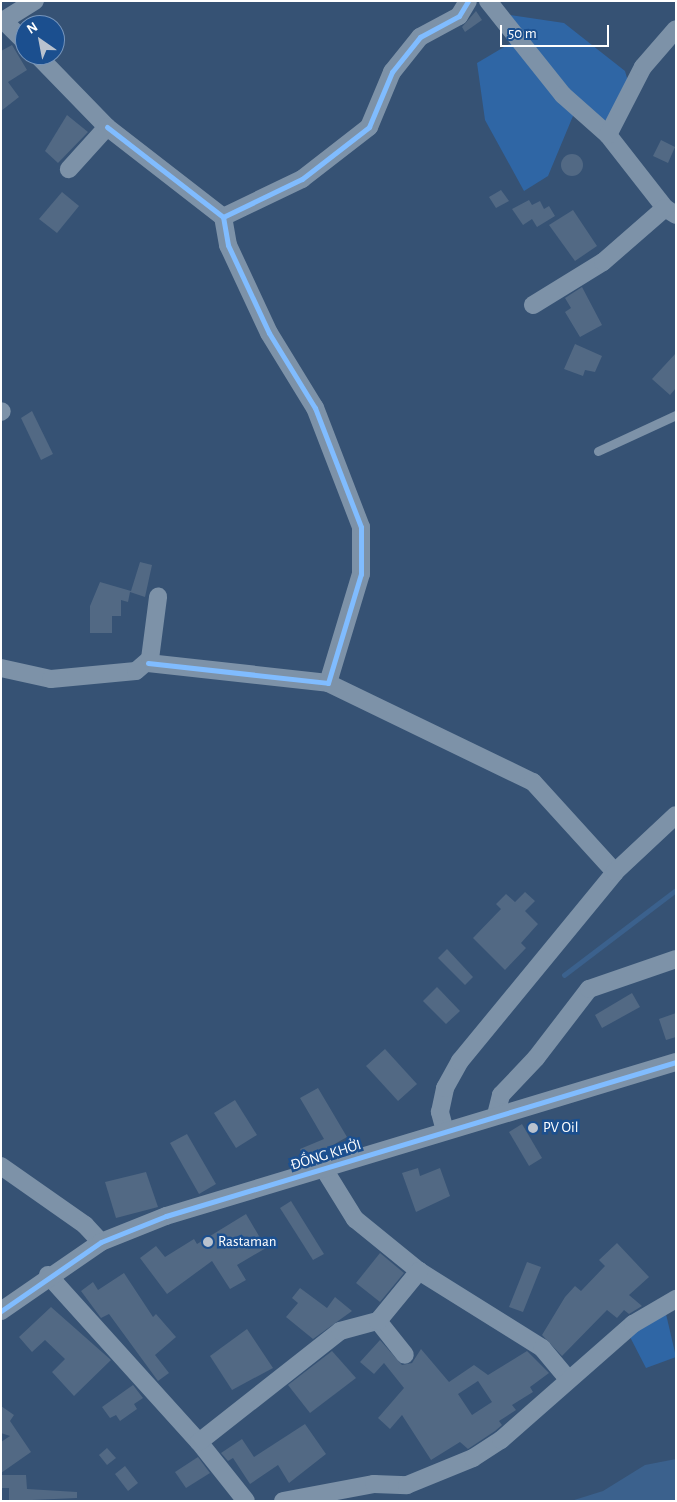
<!DOCTYPE html>
<meta charset="utf-8">
<style>
body{margin:0}
#map{position:relative;width:677px;height:1502px;overflow:hidden;background:#365274;font-family:"Alegreya Sans",sans-serif}
div>[style]{position:absolute}
[style*='--x']{left:calc(var(--x)*1px);top:calc(var(--y)*1px);width:calc(var(--w)*1px);rotate:calc(var(--a)*1deg)}
.green>*{inset:0;background:#2f66a5}
.water>*{inset:0;background:#3b618d}
.stream>*{height:4.5px;margin:-2.25px;padding:0 2.25px;transform-origin:2.25px;border-radius:2.25px;background:#3b618d}
.building>*{inset:0;background:#526984}
.round{border-radius:50%}
.service>*{height:9px;margin:-4.5px;padding:0 4.5px;transform-origin:4.5px;border-radius:4.5px;background:#7d92a8}
.minor>*{height:18px;margin:-9px;padding:0 9px;transform-origin:9px;border-radius:9px;background:#7d92a8}
.cycleway>*{height:5px;margin:-2.5px;padding:0 2.5px;transform-origin:2.5px;border-radius:2.5px;background:#80bcff}
.dots>*{width:14px;height:14px;translate:-50% -50%;box-sizing:border-box;border:2px solid #1b4f8f;border-radius:50%}
span{translate:-50% -50%;white-space:nowrap;text-align:center;line-height:1.15;-webkit-text-stroke:5px #1b4f8f;paint-order:stroke}
.poi-label{font-size:15px;color:#fff}
.left{translate:0 -50%;text-align:left}
.street-label{font-size:15px;color:#fff}
.frame{position:absolute;inset:0;border:2px solid #fff;pointer-events:none}
.north{position:absolute;left:15px;top:15px;width:50px;height:50px;box-sizing:border-box;background:#1b4f8f;border:1px solid #7695bc;border-radius:50%;rotate:327deg;font-size:14px;font-weight:700;line-height:20px;text-align:center;color:#fff}
.north::after{content:'';display:block;margin:auto;width:18px;height:22px;background:#b9c2ce;clip-path:polygon(50% 0,100% 100%,50% 72%,0 100%)}
.scale{position:absolute;left:500px;top:25px;width:109px;height:22px;box-sizing:border-box;border:2px solid #fff;border-top:0;padding-left:6px;font-size:15px;line-height:18px;white-space:nowrap;color:#fff;-webkit-text-stroke:4px #1b4f8f;paint-order:stroke}
</style>
<div id="map">
<div class="green">
<i style="clip-path:polygon(510px 15px,564px 23px,625px 71px,629px 85px,614px 122px,573px 116px,548px 176px,524px 191px,485px 120px,477px 63px,511px 43px)"></i>
<i style="clip-path:polygon(666px 1314px,676px 1357px,646px 1368px,629px 1335px)"></i>
</div>
<div class="water">
<i style="clip-path:polygon(676px 1459px,676px 1501px,571px 1501px,603px 1491px,645px 1465px)"></i>
</div>
<div class="stream">
<i style="--x:564;--y:975;--w:141;--a:-37.2"></i>
</div>
<div class="building">
<i style="clip-path:polygon(476px 11px,482px 20px,465px 32px,462px 27px)"></i>
<i style="clip-path:polygon(12px 45px,27px 70px,8px 82px,19px 97px,1px 111px,1px 51px)"></i>
<i style="clip-path:polygon(67px 115px,88px 132px,58px 163px,45px 151px)"></i>
<i style="clip-path:polygon(661px 140px,675px 147px,668px 163px,653px 156px)"></i>
<i class="round" style="left:561px;top:154px;width:22px;height:22px"></i>
<i style="clip-path:polygon(501px 190px,509px 201px,496px 208px,489px 197px)"></i>
<i style="clip-path:polygon(62px 192px,79px 206px,57px 233px,39px 219px)"></i>
<i style="clip-path:polygon(529px 200px,532px 205px,540px 201px,544px 209px,549px 206px,555px 216px,537px 227px,532px 219px,523px 225px,512px 209px)"></i>
<i style="clip-path:polygon(573px 210px,597px 246px,575px 261px,549px 225px)"></i>
<i style="clip-path:polygon(582px 287px,602px 325px,580px 337px,565px 312px,571px 308px,565px 298px)"></i>
<i style="clip-path:polygon(575px 344px,602px 356px,595px 372px,585px 370px,583px 376px,564px 369px)"></i>
<i style="clip-path:polygon(676px 353px,676px 388px,670px 395px,652px 379px)"></i>
<i style="clip-path:polygon(32px 411px,53px 454px,41px 460px,21px 418px)"></i>
<i style="clip-path:polygon(140px 562px,152px 565px,145px 597px,130px 592px,128px 602px,121px 600px,121px 616px,112px 616px,112px 633px,90px 633px,90px 606px,100px 582px,131px 591px)"></i>
<i style="clip-path:polygon(525px 892px,535px 901px,525px 911px,538px 924px,521px 943px,526px 948px,505px 970px,473px 938px,501px 909px,496px 904px,506px 894px,515px 902px)"></i>
<i style="clip-path:polygon(447px 949px,473px 977px,465px 985px,438px 958px)"></i>
<i style="clip-path:polygon(437px 987px,460px 1011px,446px 1024px,423px 1001px)"></i>
<i style="clip-path:polygon(632px 993px,640px 1007px,602px 1028px,595px 1015px)"></i>
<i style="clip-path:polygon(676px 1013px,676px 1037px,666px 1040px,659px 1019px)"></i>
<i style="clip-path:polygon(385px 1049px,417px 1084px,398px 1101px,366px 1066px)"></i>
<i style="clip-path:polygon(318px 1088px,347px 1137px,305px 1161px,300px 1149px,324px 1139px,300px 1098px)"></i>
<i style="clip-path:polygon(235px 1100px,257px 1135px,236px 1148px,214px 1113px)"></i>
<i style="clip-path:polygon(522px 1124px,542px 1158px,529px 1166px,509px 1132px)"></i>
<i style="clip-path:polygon(187px 1134px,216px 1184px,199px 1194px,170px 1143px)"></i>
<i style="clip-path:polygon(418px 1168px,420px 1176px,440px 1168px,450px 1196px,416px 1212px,402px 1173px)"></i>
<i style="clip-path:polygon(146px 1172px,158px 1207px,116px 1218px,105px 1182px)"></i>
<i style="clip-path:polygon(291px 1201px,324px 1254px,313px 1260px,280px 1208px)"></i>
<i style="clip-path:polygon(246px 1214px,266px 1248px,237px 1265px,246px 1280px,230px 1289px,212px 1261px,167px 1294px,140px 1258px,156px 1246px,165px 1257px,194px 1239px,197px 1244px)"></i>
<i style="clip-path:polygon(617px 1243px,649px 1277px,629px 1295px,642px 1306px,629px 1314px,624px 1310px,617px 1318px,607px 1310px,562px 1356px,542px 1335px,565px 1297px,575px 1286px,581px 1291px,605px 1266px,599px 1260px)"></i>
<i style="clip-path:polygon(380px 1253px,404px 1273px,380px 1302px,356px 1283px)"></i>
<i style="clip-path:polygon(527px 1262px,541px 1267px,523px 1312px,509px 1307px)"></i>
<i style="clip-path:polygon(124px 1273px,153px 1317px,156px 1314px,176px 1337px,155px 1355px,169px 1373px,158px 1381px,109px 1314px,101px 1318px,81px 1291px,93px 1282px,98px 1290px)"></i>
<i style="clip-path:polygon(300px 1288px,327px 1308px,335px 1297px,352px 1311px,313px 1339px,286px 1317px,298px 1303px,292px 1298px)"></i>
<i style="clip-path:polygon(51px 1307px,111px 1360px,74px 1396px,52px 1372px,65px 1359px,45px 1340px,32px 1352px,19px 1337px)"></i>
<i style="clip-path:polygon(247px 1329px,273px 1368px,232px 1390px,210px 1356px)"></i>
<i style="clip-path:polygon(evenodd,380px 1340px,402px 1365px,412px 1363px,421px 1349px,449px 1382px,474px 1365px,488px 1375px,527px 1351px,549px 1373px,530px 1387px,533px 1392px,512px 1405px,516px 1410px,499px 1421px,502px 1425px,495px 1431px,468px 1449px,460px 1442px,431px 1460px,402px 1415px,390px 1429px,378px 1418px,404px 1388px,384px 1363px,374px 1374px,360px 1362px,380px 1340px,478px 1381px,492px 1402px,472px 1415px,458px 1394px,478px 1381px)"></i>
<i style="clip-path:polygon(332px 1351px,356px 1378px,310px 1413px,288px 1385px)"></i>
<i style="clip-path:polygon(133px 1385px,143px 1398px,134px 1404px,137px 1409px,120px 1421px,116px 1415px,110px 1418px,102px 1407px)"></i>
<i style="clip-path:polygon(1px 1406px,14px 1415px,10px 1421px,31px 1452px,1px 1473px,1px 1442px,10px 1436px,1px 1433px)"></i>
<i style="clip-path:polygon(305px 1424px,326px 1454px,289px 1483px,278px 1465px,250px 1484px,233px 1458px,228px 1461px,221px 1453px,242px 1439px,254px 1457px)"></i>
<i style="clip-path:polygon(107px 1448px,116px 1458px,107px 1465px,99px 1455px)"></i>
<i style="clip-path:polygon(198px 1457px,210px 1473px,186px 1488px,175px 1472px)"></i>
<i style="clip-path:polygon(125px 1466px,138px 1483px,128px 1491px,115px 1474px)"></i>
<i style="clip-path:polygon(1px 1475px,26px 1475px,27px 1489px,77px 1492px,77px 1498px,9px 1501px,9px 1488px,1px 1488px)"></i>
</div>
<div class="service">
<i style="--x:598;--y:451;--w:86;--a:-24.8"></i>
</div>
<div class="minor">
<i style="--x:488;--y:1;--w:120;--a:51.4"></i>
<i style="--x:563;--y:95;--w:60;--a:41.6"></i>
<i style="--x:608;--y:135;--w:93;--a:52"></i>
<i style="--x:665;--y:208;--w:13;--a:32"></i>
<i style="--x:4;--y:21;--w:30;--a:45"></i>
<i style="--x:1;--y:22;--w:40;--a:-32"></i>
<i style="--x:37;--y:55;--w:100;--a:45.8"></i>
<i style="--x:107;--y:127;--w:57;--a:132.1"></i>
<i style="--x:107;--y:127;--w:147;--a:37.8"></i>
<i style="--x:223;--y:217;--w:88;--a:-25.7"></i>
<i style="--x:302;--y:179;--w:85;--a:-37.8"></i>
<i style="--x:369;--y:127;--w:60;--a:-67.3"></i>
<i style="--x:392;--y:72;--w:45;--a:-51.3"></i>
<i style="--x:420;--y:37;--w:44;--a:-28.3"></i>
<i style="--x:459;--y:16;--w:17;--a:-59"></i>
<i style="--x:608;--y:135;--w:76;--a:-62.8"></i>
<i style="--x:643;--y:67;--w:50;--a:-49"></i>
<i style="--x:533;--y:305;--w:82;--a:-31.6"></i>
<i style="--x:603;--y:262;--w:82;--a:-41.1"></i>
<i style="--x:1;--y:412;--w:1;--a:-45"></i>
<i style="--x:148;--y:663;--w:181;--a:6.3"></i>
<i style="--x:328;--y:683;--w:114;--a:-73.2"></i>
<i style="--x:361;--y:574;--w:47;--a:-90"></i>
<i style="--x:361;--y:527;--w:128;--a:-111.1"></i>
<i style="--x:315;--y:408;--w:88;--a:-121.5"></i>
<i style="--x:269;--y:333;--w:97;--a:-115"></i>
<i style="--x:228;--y:245;--w:28;--a:-100"></i>
<i style="--x:1;--y:668;--w:51;--a:12.4"></i>
<i style="--x:51;--y:679;--w:85;--a:-5.4"></i>
<i style="--x:136;--y:671;--w:18;--a:-41"></i>
<i style="--x:150;--y:659;--w:63;--a:-82.6"></i>
<i style="--x:328;--y:683;--w:228;--a:25.8"></i>
<i style="--x:533;--y:782;--w:122;--a:47.7"></i>
<i style="--x:496;--y:1115;--w:21;--a:-76"></i>
<i style="--x:501;--y:1095;--w:51;--a:-46.6"></i>
<i style="--x:536;--y:1058;--w:87;--a:-52.5"></i>
<i style="--x:589;--y:989;--w:92;--a:-19"></i>
<i style="--x:445;--y:1131;--w:20;--a:-105"></i>
<i style="--x:440;--y:1112;--w:25;--a:-78"></i>
<i style="--x:445;--y:1088;--w:31;--a:-61"></i>
<i style="--x:460;--y:1061;--w:244;--a:-50.6"></i>
<i style="--x:615;--y:872;--w:83;--a:-43.1"></i>
<i style="--x:1;--y:1166;--w:103;--a:35.1"></i>
<i style="--x:85;--y:1225;--w:23;--a:47"></i>
<i style="--x:324;--y:1169;--w:59;--a:58.2"></i>
<i style="--x:355;--y:1219;--w:82;--a:39.1"></i>
<i style="--x:419;--y:1271;--w:145;--a:32"></i>
<i style="--x:542;--y:1348;--w:40;--a:50"></i>
<i style="--x:48;--y:1275;--w:225;--a:47.9"></i>
<i style="--x:199;--y:1442;--w:75;--a:51.5"></i>
<i style="--x:1;--y:1311;--w:121;--a:-34.6"></i>
<i style="--x:101;--y:1242;--w:70;--a:-21.8"></i>
<i style="--x:166;--y:1216;--w:533;--a:-16.8"></i>
<i style="--x:378;--y:1321;--w:43;--a:51.5"></i>
<i style="--x:199;--y:1442;--w:179;--a:-38.2"></i>
<i style="--x:340;--y:1331;--w:39;--a:-15"></i>
<i style="--x:378;--y:1321;--w:65;--a:-50.6"></i>
<i style="--x:283;--y:1501;--w:93;--a:-10.6"></i>
<i style="--x:374;--y:1484;--w:33;--a:2"></i>
<i style="--x:407;--y:1485;--w:71;--a:-22.2"></i>
<i style="--x:473;--y:1458;--w:33;--a:-33"></i>
<i style="--x:501;--y:1440;--w:176;--a:-41.3"></i>
<i style="--x:633;--y:1324;--w:50;--a:-30.2"></i>
</div>
<div class="cycleway">
<i style="--x:107;--y:127;--w:147;--a:37.8"></i>
<i style="--x:223;--y:217;--w:88;--a:-25.7"></i>
<i style="--x:302;--y:179;--w:85;--a:-37.8"></i>
<i style="--x:369;--y:127;--w:60;--a:-67.3"></i>
<i style="--x:392;--y:72;--w:45;--a:-51.3"></i>
<i style="--x:420;--y:37;--w:44;--a:-28.3"></i>
<i style="--x:459;--y:16;--w:17;--a:-59"></i>
<i style="--x:148;--y:663;--w:181;--a:6.3"></i>
<i style="--x:328;--y:683;--w:114;--a:-73.2"></i>
<i style="--x:361;--y:574;--w:47;--a:-90"></i>
<i style="--x:361;--y:527;--w:128;--a:-111.1"></i>
<i style="--x:315;--y:408;--w:88;--a:-121.5"></i>
<i style="--x:269;--y:333;--w:97;--a:-115"></i>
<i style="--x:228;--y:245;--w:28;--a:-100"></i>
<i style="--x:1;--y:1311;--w:121;--a:-34.6"></i>
<i style="--x:101;--y:1242;--w:70;--a:-21.8"></i>
<i style="--x:166;--y:1216;--w:533;--a:-16.8"></i>
</div>
<div class="dots">
<i style="left:533px;top:1128px;background:#b9c2ce"></i>
<i style="left:208px;top:1242px;background:#b9c2ce"></i>
</div>
<div class="poi-label">
<span class="left" style="left:543px;top:1128px">PV Oil</span>
<span class="left" style="left:218px;top:1242px">Rastaman</span>
</div>
<div class="street-label">
<span style="left:326px;top:1155px;rotate:-17deg">ĐỒNG KHỞI</span>
</div>
<div class="frame"></div>
<div class="north">N</div>
<div class="scale">50 m</div>
</div>
